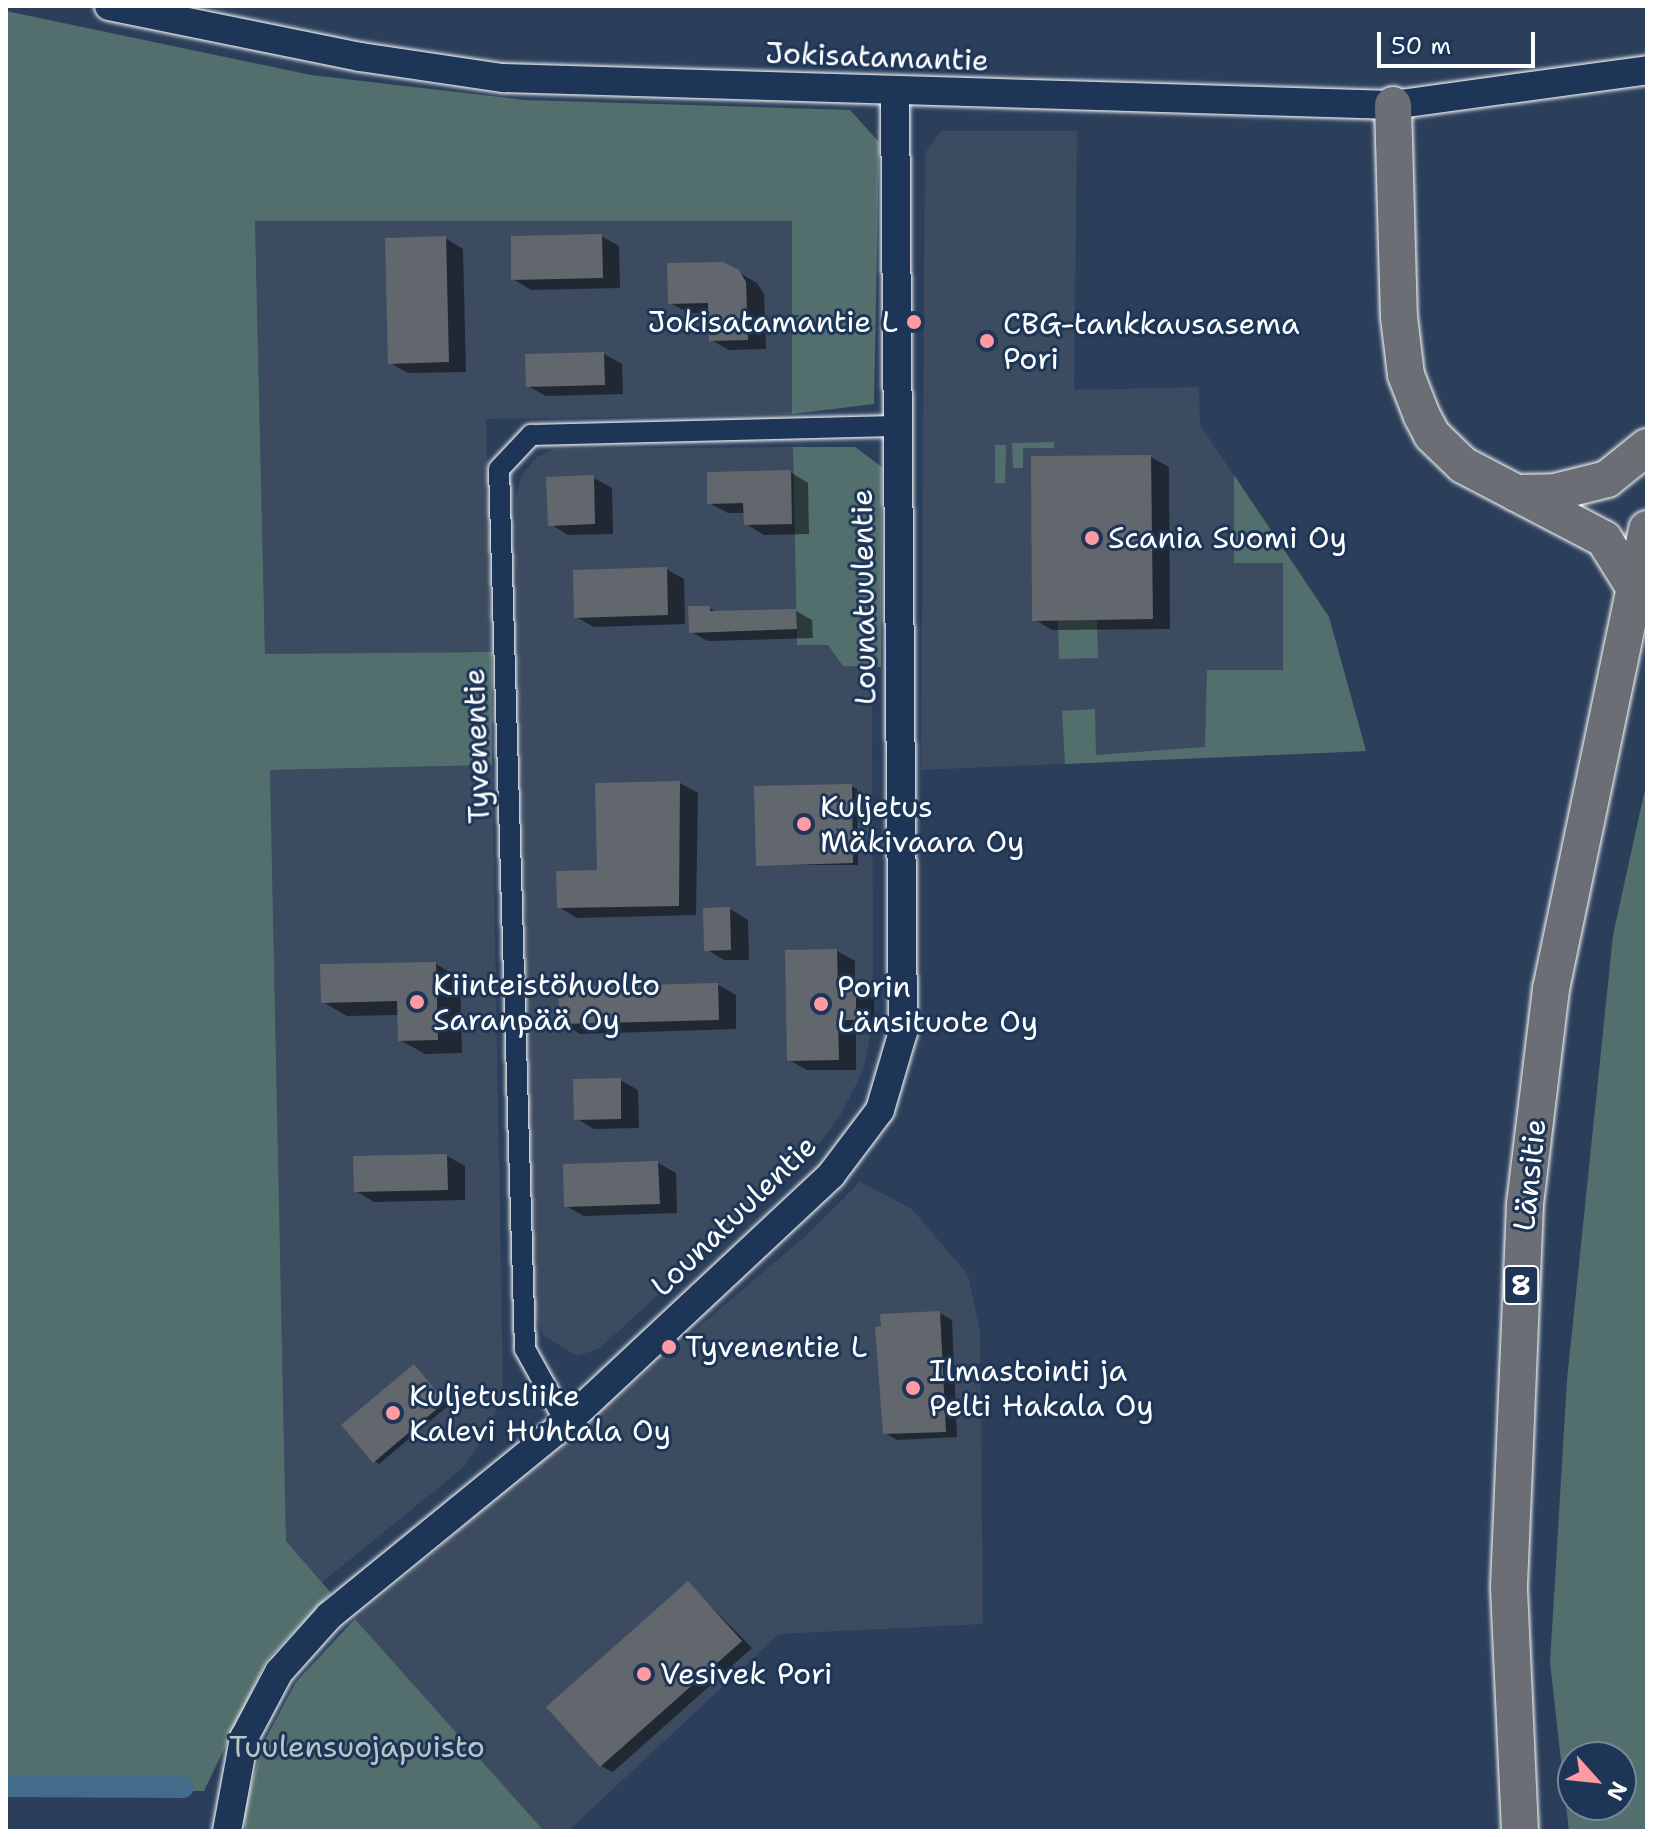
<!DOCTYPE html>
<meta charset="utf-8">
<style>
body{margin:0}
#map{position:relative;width:1653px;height:1837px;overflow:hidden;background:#2b3f5b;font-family:"Shantell Sans",sans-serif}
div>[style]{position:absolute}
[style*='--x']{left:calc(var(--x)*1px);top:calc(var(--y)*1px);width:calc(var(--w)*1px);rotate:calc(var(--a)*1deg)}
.built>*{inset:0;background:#3c4b60}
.green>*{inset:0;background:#536f6d}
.shadow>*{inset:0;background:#0007}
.canal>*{height:22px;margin:-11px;padding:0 11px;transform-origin:11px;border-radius:11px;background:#436c8a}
.building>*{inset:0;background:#62676d}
.roads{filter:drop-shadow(0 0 2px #fff) drop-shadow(0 0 2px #fff)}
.street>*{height:20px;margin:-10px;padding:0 10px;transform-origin:10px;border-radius:10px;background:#1d3557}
.secondary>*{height:28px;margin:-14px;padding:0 14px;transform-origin:14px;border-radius:14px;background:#1d3557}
.highway>*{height:36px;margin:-18px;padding:0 18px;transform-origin:18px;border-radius:18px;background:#6b6f75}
.dots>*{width:22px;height:22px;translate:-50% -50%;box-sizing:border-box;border:4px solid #1d3557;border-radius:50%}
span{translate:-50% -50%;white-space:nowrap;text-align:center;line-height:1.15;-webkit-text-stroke:6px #1d3557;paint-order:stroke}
.shield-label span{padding:2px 6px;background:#1d3557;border:2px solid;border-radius:6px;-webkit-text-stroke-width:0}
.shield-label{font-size:28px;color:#fff;font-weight:700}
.street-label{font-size:30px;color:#fff}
.poi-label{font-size:30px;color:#fff}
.right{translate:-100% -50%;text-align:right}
.left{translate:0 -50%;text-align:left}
.park-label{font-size:30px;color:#bac5c5}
.frame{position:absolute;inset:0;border:8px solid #fff;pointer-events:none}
.north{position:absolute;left:1557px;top:1741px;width:80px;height:80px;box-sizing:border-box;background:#1d3557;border:2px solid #77869a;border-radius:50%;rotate:117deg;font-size:22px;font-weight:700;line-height:32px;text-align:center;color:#fff}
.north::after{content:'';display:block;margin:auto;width:28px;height:36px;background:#ff9aa2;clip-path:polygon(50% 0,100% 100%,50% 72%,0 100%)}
.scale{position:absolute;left:1377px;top:32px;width:158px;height:36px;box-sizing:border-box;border:4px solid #fff;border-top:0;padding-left:10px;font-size:24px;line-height:28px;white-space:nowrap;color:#fff;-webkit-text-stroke:6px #1d3557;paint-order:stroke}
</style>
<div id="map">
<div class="built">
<i style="clip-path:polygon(941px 131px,1077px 131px,1074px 390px,1199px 387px,1200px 425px,1329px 617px,1366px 751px,921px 770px,925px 153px)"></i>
<i style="clip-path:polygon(255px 221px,792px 221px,792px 414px,486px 419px,492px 652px,265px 655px)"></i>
<i style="clip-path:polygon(793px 447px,797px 632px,872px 631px,873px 1021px,863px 1071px,841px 1114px,808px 1158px,600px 1348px,577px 1356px,543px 1335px,535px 1314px,515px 499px,522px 475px,537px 457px,555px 449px)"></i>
<i style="clip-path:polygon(492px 765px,503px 1390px,489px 1429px,464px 1467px,321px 1583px,286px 1541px,270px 770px)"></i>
<i style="clip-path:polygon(860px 1182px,912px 1209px,968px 1275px,980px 1331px,983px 1624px,779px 1634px,568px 1831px,544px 1831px,355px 1619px,807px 1235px)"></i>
</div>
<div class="green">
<i style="clip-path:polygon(6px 11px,311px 75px,524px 100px,850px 110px,879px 142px,874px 404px,792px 414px,792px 221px,255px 221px,265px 654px,492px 652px,492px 765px,270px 770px,286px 1541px,331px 1593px,266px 1661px,204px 1791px,6px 1790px)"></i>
<i style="clip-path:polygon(1054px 442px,1054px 448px,1023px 448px,1023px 468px,1013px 468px,1012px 443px)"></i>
<i style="clip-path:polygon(995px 445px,1006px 445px,1005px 483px,995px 483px)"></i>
<i style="clip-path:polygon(793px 447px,855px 447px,882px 467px,881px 667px,843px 666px,828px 645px,797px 645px)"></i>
<i style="clip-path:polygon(1234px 475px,1329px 617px,1366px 751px,1065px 764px,1062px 711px,1095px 709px,1096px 755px,1205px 747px,1207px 670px,1283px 670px,1283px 563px,1234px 563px)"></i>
<i style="clip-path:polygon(1058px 620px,1097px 620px,1098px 658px,1059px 659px)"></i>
<i style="clip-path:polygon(evenodd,1647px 780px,1647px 1831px,1569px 1831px,1550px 1663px,1567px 1380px,1613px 935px,1647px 780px,1621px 1757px,1621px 1805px,1573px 1805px,1573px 1757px,1621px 1757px)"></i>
<i style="clip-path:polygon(355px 1619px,544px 1831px,246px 1831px,243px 1812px,264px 1742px,296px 1682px)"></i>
</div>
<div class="shadow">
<i style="clip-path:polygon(601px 236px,619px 246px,620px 288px,531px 290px,513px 279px)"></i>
<i style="clip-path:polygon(445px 238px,463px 249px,466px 372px,408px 373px,390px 363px)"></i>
<i style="clip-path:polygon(738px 272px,757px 283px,764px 294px,766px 349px,729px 350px,711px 340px,710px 313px,689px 313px,670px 303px)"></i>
<i style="clip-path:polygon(604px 354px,622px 364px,623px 394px,546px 396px,528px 386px)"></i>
<i style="clip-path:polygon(1151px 457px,1169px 467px,1170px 629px,1052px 630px,1034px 619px)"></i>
<i style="clip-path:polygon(790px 472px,808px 483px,809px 534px,764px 535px,746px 524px,745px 513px,728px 513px,709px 503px)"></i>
<i style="clip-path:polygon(594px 478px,612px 488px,613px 534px,568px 535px,550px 524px)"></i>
<i style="clip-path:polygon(666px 569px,684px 579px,685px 624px,594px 627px,576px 617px)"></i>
<i style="clip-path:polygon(709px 608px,718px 613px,796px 611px,812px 620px,813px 638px,708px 641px,691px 632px)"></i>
<i style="clip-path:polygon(680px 783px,698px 793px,696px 915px,577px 918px,559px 907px,599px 872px)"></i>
<i style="clip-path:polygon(852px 786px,857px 789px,858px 865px,758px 865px)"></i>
<i style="clip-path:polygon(730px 909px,748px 920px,749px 960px,724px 960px,706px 949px)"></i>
<i style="clip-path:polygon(837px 951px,855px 961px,855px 989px,874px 999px,874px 1029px,856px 1030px,856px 1070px,807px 1070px,789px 1060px)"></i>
<i style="clip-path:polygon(436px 964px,460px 978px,462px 1053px,425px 1054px,400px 1040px,400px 1015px,347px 1016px,323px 1002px)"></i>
<i style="clip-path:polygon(718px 985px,736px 995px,736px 1029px,580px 1034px,562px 1023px)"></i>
<i style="clip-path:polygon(620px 1080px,638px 1090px,639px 1128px,594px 1129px,576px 1118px)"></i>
<i style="clip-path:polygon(447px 1156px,465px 1166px,465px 1200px,374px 1202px,356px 1191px)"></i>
<i style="clip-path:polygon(658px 1163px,676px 1173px,677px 1213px,584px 1216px,566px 1206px)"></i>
<i style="clip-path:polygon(940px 1313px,952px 1320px,957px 1437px,897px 1440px,885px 1433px)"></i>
<i style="clip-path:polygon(414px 1366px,448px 1406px,379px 1464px,374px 1461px)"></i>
<i style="clip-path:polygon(689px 1584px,752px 1648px,613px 1772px,601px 1766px)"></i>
</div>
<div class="canal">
<i style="--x:6;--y:1786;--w:177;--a:0.3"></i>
</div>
<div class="building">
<i style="clip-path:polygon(602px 234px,603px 278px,511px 280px,511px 236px)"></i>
<i style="clip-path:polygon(446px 236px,449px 362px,388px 364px,385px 238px)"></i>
<i style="clip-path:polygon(723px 262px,739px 270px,746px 282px,748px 340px,709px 341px,708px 303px,668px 304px,667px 263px)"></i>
<i style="clip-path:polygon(604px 352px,605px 385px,526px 387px,525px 354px)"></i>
<i style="clip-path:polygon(1151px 455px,1153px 619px,1032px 621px,1031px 456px)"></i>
<i style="clip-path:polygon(791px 470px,792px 524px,744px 525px,743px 503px,707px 504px,707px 472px)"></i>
<i style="clip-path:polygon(594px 475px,595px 524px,548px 526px,546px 477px)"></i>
<i style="clip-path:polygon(667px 567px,668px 615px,574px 618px,573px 570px)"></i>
<i style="clip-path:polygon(688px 606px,710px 606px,710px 611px,796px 609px,797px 629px,689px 633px)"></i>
<i style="clip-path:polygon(680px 781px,679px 906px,557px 908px,556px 871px,597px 870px,595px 783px)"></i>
<i style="clip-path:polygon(852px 784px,853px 863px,756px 866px,754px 786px)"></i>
<i style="clip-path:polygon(730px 907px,731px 950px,704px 951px,703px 908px)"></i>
<i style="clip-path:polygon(837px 949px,838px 987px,856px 987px,856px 1020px,838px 1020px,839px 1060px,787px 1061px,785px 950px)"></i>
<i style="clip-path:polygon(436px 962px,438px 1040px,398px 1041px,397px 1001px,321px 1003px,320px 964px)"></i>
<i style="clip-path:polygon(718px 983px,719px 1020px,560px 1024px,558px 987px)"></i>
<i style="clip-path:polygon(621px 1078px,621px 1119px,574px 1120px,573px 1079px)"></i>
<i style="clip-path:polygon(447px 1154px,448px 1190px,354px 1192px,353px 1156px)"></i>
<i style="clip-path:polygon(658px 1161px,660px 1204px,564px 1207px,563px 1164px)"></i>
<i style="clip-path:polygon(940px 1311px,946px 1432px,883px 1434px,875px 1327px,881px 1326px,880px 1314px)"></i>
<i style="clip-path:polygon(414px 1364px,445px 1402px,373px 1463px,341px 1425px)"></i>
<i style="clip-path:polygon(688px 1581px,742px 1641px,600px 1767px,546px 1707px)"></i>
</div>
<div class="roads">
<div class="street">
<i style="--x:566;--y:1423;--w:85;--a:-119"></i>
<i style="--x:525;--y:1349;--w:880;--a:-91.69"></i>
<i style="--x:499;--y:469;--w:47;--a:-46.7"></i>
<i style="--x:531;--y:435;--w:364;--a:-1.4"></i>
</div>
<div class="secondary">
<i style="--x:109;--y:6;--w:256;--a:11.5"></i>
<i style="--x:360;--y:57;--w:145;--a:8.4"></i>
<i style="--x:503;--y:78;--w:890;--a:1.74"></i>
<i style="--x:1393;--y:105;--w:256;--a:-7.8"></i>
<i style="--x:227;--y:1831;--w:95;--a:-79.6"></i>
<i style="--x:244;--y:1738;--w:75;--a:-62.1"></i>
<i style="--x:279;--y:1672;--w:75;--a:-48.2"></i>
<i style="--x:329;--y:1616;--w:306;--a:-39.2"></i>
<i style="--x:566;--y:1423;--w:363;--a:-43.1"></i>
<i style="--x:831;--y:1175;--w:81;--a:-53"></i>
<i style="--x:880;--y:1110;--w:81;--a:-73.6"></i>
<i style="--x:903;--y:1032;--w:939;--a:-90.49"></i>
</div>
<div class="highway">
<i style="--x:1393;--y:105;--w:212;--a:88.4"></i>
<i style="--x:1399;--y:317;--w:58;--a:83.1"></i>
<i style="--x:1406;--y:375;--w:44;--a:68.7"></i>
<i style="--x:1422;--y:416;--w:21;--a:62"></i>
<i style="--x:1432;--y:435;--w:43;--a:44.1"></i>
<i style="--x:1463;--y:465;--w:159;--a:27.7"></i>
<i style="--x:1604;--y:539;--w:57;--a:58"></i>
<i style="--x:1516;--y:493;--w:39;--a:-1"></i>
<i style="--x:1555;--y:492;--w:54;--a:-14"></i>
<i style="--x:1607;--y:479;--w:51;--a:-38.7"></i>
<i style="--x:1520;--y:1831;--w:245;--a:-92.6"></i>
<i style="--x:1509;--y:1586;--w:382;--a:-87.6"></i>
<i style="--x:1525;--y:1204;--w:217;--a:-83.1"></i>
<i style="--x:1551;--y:989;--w:470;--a:-78.2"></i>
</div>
</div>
<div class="dots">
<i style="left:914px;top:322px;background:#ff9aa2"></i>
<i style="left:987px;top:341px;background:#ff9aa2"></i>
<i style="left:1092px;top:538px;background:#ff9aa2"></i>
<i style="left:804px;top:824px;background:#ff9aa2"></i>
<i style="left:417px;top:1002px;background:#ff9aa2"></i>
<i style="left:821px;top:1004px;background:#ff9aa2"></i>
<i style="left:669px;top:1347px;background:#ff9aa2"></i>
<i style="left:913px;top:1388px;background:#ff9aa2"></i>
<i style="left:393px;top:1413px;background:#ff9aa2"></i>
<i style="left:644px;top:1674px;background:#ff9aa2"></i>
</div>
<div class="shield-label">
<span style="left:1521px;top:1285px">8</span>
</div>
<div class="street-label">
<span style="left:877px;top:57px;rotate:2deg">Jokisatamantie</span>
<span style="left:864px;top:597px;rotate:-91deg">Lounatuulentie</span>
<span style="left:477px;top:746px;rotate:-92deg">Tyvenentie</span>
<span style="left:1530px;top:1175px;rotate:-84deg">Länsitie</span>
<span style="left:734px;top:1216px;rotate:-44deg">Lounatuulentie</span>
</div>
<div class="poi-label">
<span class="right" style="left:898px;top:322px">Jokisatamantie L</span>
<span class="left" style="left:1003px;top:341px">CBG-tankkausasema<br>Pori</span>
<span class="left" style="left:1108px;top:538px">Scania Suomi Oy</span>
<span class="left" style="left:820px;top:824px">Kuljetus<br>Mäkivaara Oy</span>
<span class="left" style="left:433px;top:1002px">Kiinteistöhuolto<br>Saranpää Oy</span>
<span class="left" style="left:837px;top:1004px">Porin<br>Länsituote Oy</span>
<span class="left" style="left:685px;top:1347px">Tyvenentie L</span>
<span class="left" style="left:929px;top:1388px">Ilmastointi ja<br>Pelti Hakala Oy</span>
<span class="left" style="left:409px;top:1413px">Kuljetusliike<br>Kalevi Huhtala Oy</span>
<span class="left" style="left:660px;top:1674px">Vesivek Pori</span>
</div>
<div class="park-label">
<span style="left:357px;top:1747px">Tuulensuojapuisto</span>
</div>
<div class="frame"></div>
<div class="north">N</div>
<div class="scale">50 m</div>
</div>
